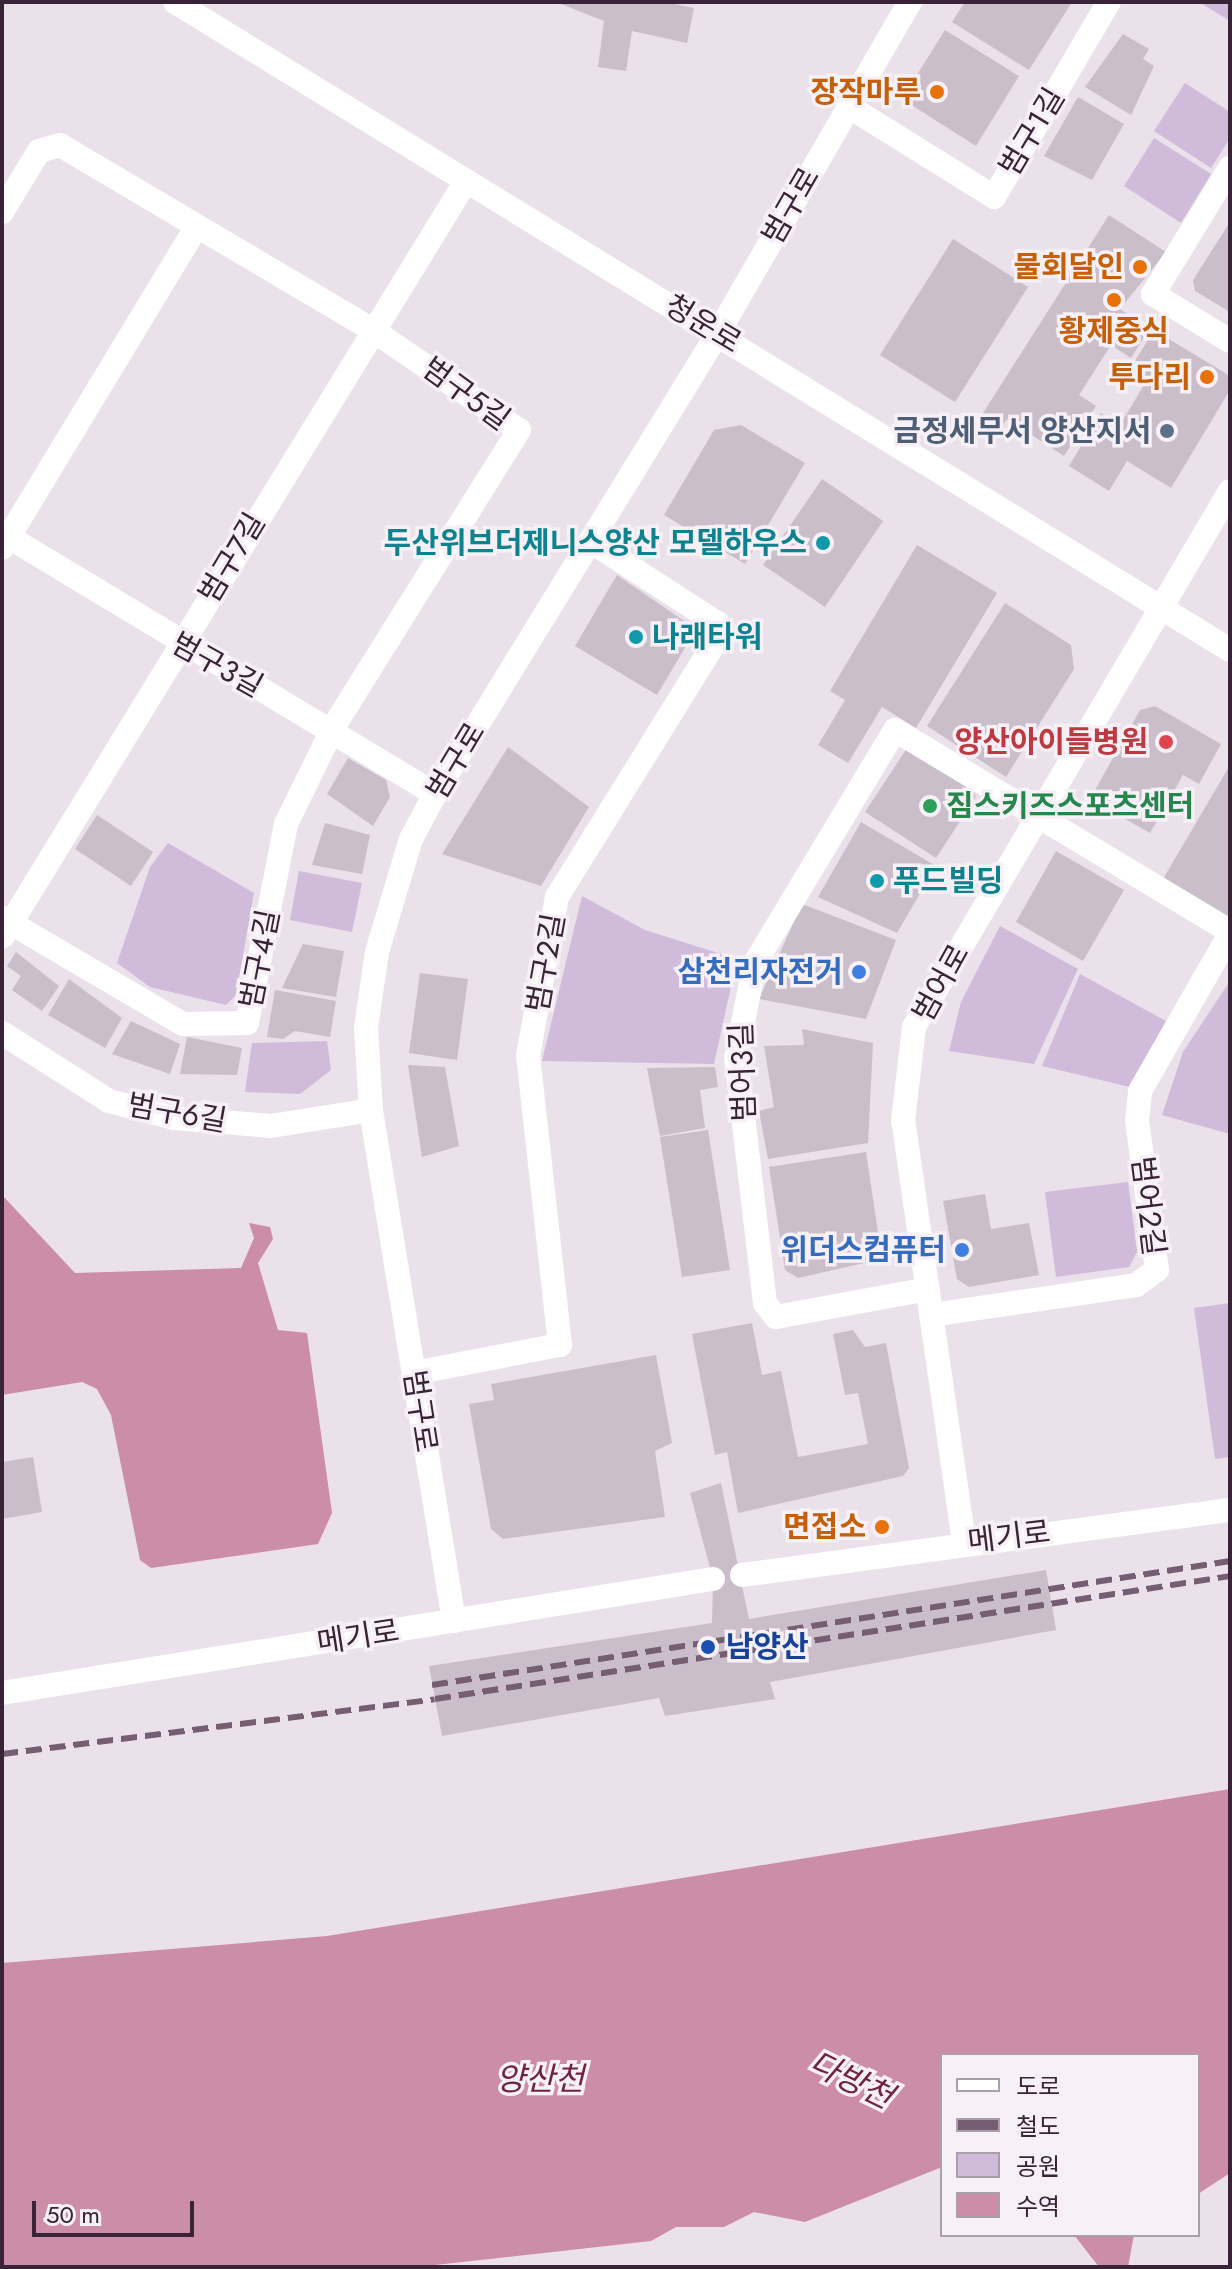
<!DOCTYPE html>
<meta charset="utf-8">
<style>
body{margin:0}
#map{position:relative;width:1232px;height:2269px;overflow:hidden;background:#eae1ea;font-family:Jost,"Noto Sans KR",sans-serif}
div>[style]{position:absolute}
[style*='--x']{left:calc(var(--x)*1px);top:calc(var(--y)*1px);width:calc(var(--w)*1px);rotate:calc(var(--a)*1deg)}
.green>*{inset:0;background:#d0bbda}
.water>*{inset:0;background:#cb8da8}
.building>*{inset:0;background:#cabecb}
.minor>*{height:24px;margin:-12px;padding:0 12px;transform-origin:12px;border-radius:12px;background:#fff}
.rail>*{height:6px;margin-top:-3px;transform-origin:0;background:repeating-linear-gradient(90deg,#755d72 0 16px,transparent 0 24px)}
.dots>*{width:22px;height:22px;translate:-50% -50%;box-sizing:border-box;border:4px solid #f7f1f7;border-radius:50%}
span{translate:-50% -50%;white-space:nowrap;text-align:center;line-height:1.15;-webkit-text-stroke:7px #f7f1f7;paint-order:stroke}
.food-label{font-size:30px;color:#c56008;font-weight:700}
.right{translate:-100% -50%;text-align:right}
.street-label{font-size:30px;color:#392336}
.service-label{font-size:30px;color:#4e5e75;font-weight:700}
.culture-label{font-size:30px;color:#0d838f;font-weight:700}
.left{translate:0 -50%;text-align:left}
.health-label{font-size:30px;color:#be3a42;font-weight:700}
.leisure-label{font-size:30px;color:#27864d;font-weight:700}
.shop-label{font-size:30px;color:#366cbe;font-weight:700}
.transit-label{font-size:30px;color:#164399;font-weight:700}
.water-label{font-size:32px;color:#702243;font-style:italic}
.frame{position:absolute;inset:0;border:4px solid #392336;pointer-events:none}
.legend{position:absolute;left:940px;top:2053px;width:260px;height:184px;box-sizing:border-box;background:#f7f1f7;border:2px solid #ab9faa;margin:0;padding:10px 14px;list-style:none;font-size:24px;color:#392336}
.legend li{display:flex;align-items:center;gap:16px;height:40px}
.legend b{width:40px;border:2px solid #ab9faa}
.scale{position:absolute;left:32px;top:2201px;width:162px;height:36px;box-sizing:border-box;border:4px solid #392336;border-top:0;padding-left:10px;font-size:24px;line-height:28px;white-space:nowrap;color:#392336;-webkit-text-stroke:6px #f7f1f7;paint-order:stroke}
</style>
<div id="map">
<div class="green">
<i style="clip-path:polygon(1199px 2px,1230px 2px,1230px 21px)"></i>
<i style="clip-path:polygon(1185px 83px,1230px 112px,1230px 138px,1211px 168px,1154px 131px)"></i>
<i style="clip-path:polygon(1154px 138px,1211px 174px,1181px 223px,1124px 186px)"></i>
<i style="clip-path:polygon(168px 843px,254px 893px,236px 995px,226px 1005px,150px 987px,117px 963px,150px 867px)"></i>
<i style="clip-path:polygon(299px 871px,362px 883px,352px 932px,290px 920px)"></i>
<i style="clip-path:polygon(582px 896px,645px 930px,737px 959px,714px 1064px,542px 1061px)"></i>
<i style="clip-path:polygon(1000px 926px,1078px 969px,1034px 1064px,949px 1051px,961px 1002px)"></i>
<i style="clip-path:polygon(1080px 974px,1166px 1021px,1130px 1087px,1042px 1066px)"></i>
<i style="clip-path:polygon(1230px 981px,1230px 1134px,1162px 1115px,1183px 1052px)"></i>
<i style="clip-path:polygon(327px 1041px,331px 1070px,300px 1094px,245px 1092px,252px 1043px)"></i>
<i style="clip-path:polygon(1128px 1182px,1137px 1252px,1129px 1267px,1056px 1277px,1045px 1192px)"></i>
<i style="clip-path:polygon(1230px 1303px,1230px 1457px,1215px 1459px,1194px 1308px)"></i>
</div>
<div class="water">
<i style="clip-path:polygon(2px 1195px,75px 1273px,241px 1268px,254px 1238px,249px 1223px,270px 1227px,273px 1239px,258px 1263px,278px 1330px,307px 1333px,332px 1513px,318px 1544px,151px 1568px,140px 1560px,111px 1415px,97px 1389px,82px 1382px,2px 1395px)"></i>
<i style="clip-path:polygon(1230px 1789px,1230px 2173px,1198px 2194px,1198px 2055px,942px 2055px,942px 2167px,805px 2222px,754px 2212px,724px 2227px,676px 2227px,651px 2241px,417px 2267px,2px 2267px,2px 1963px,327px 1936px)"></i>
<i style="clip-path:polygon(1074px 2235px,1134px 2235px,1128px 2267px,1099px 2267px)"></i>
</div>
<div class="building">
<i style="clip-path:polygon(556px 2px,665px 2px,694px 8px,687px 43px,632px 31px,626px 71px,598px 67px,604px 21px)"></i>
<i style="clip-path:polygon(965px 2px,1072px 2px,1029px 70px,952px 22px)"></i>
<i style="clip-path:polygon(945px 30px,1019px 76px,976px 146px,902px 99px)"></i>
<i style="clip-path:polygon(1123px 34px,1149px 49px,1143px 59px,1154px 66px,1131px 115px,1085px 87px)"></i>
<i style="clip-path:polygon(1078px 97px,1124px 124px,1092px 180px,1044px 156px)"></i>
<i style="clip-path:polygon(1109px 215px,1166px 252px,1120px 309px,1150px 328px,1131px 358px,1111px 345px,1079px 395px,1096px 406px,1064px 456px,1007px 419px,1003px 425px,983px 413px)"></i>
<i style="clip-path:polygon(1230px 222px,1230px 312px,1195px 291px,1193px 280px)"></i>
<i style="clip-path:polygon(953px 239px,1028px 287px,955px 402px,880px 355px)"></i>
<i style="clip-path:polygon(1154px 330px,1230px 376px,1230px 390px,1171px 488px,1127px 461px,1109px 491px,1069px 466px,1101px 413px,1120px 425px,1144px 385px,1127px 374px)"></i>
<i style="clip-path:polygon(741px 425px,805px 463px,745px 564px,664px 515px,714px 430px)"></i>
<i style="clip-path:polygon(822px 479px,883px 521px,825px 607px,763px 565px)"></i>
<i style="clip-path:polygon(917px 545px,997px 593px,916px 728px,882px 707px,848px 763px,818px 745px,845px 700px,830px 691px)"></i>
<i style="clip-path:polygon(617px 575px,696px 629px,657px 695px,575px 646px)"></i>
<i style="clip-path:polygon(1005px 603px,1071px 645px,1074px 669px,1006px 777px,927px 726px)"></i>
<i style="clip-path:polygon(1155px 706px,1221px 744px,1199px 784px,1183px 775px,1150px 833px,1090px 799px,1140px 710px)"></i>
<i style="clip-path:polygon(909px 745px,971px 786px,976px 797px,936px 858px,865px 812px)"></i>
<i style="clip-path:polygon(508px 747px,589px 807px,541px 886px,442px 854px)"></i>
<i style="clip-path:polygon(348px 758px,386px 780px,390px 797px,373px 826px,327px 794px)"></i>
<i style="clip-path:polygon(1230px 765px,1230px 919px,1163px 879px)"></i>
<i style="clip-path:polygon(97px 815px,153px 852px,131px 886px,75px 849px)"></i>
<i style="clip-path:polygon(861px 822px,936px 866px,897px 933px,818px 897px)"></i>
<i style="clip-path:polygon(325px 823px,370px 835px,362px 874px,312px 865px)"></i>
<i style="clip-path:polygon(1056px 851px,1124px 890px,1083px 961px,1016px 922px)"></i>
<i style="clip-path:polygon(802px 904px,896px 940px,866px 1019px,759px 999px)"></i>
<i style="clip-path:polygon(303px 944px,344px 951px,336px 997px,282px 988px)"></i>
<i style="clip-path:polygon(16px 952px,59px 986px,42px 1011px,12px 990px,21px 976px,7px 966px)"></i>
<i style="clip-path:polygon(420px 973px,468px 979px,457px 1060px,409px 1053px)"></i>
<i style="clip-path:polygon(69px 979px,122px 1018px,105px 1048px,48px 1015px)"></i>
<i style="clip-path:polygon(275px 990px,336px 1001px,330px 1037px,295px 1031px,283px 1039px,267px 1037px)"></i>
<i style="clip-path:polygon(131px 1021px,180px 1044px,170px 1074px,112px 1054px)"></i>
<i style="clip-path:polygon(802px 1029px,873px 1043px,868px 1143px,768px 1159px,759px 1111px,774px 1107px,764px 1046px,804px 1045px)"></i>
<i style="clip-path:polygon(187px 1037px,242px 1048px,237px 1075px,180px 1074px)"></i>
<i style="clip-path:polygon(408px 1065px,445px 1067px,459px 1146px,422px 1157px)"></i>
<i style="clip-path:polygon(715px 1067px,718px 1087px,700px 1090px,705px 1128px,660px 1136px,647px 1068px)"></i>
<i style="clip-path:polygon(708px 1130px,730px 1270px,682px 1277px,660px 1137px)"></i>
<i style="clip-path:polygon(866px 1152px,882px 1259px,798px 1278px,785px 1270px,769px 1167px)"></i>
<i style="clip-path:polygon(985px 1194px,991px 1229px,1029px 1223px,1039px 1275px,969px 1287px,957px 1279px,943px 1201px)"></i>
<i style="clip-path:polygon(752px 1323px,762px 1375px,781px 1371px,798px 1457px,868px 1444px,858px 1393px,845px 1395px,833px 1334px,853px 1330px,865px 1347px,886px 1343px,909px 1468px,903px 1476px,738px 1513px,727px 1452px,715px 1455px,692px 1334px)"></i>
<i style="clip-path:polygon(656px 1355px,672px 1443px,655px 1451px,665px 1517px,503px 1539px,491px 1529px,469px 1404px,494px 1400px,491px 1384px)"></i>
<i style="clip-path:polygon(33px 1457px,42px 1512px,2px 1519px,2px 1462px)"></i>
<i style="clip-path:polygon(721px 1483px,749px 1619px,1046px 1570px,1056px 1630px,770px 1682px,775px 1699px,665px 1716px,659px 1698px,442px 1736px,429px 1666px,712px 1623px,713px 1579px,690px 1493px)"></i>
</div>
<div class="minor">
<i style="--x:175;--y:2;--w:1238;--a:31.56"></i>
<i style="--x:848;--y:106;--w:172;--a:31.9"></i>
<i style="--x:994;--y:197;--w:226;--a:-59.5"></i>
<i style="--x:1230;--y:168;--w:148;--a:121.4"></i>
<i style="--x:1153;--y:294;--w:90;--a:31.4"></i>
<i style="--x:2;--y:212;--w:71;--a:-58.8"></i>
<i style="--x:39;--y:151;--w:22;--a:-16"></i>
<i style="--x:60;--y:145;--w:361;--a:30.6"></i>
<i style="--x:371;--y:329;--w:179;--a:34.3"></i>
<i style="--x:519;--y:430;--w:351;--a:122"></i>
<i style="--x:333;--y:728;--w:107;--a:116.1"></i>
<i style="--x:286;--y:824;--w:203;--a:101.1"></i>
<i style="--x:247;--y:1023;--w:64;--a:179.1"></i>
<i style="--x:183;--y:1024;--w:210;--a:-149.6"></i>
<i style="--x:2;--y:533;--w:506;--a:31.08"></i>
<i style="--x:2;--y:548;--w:376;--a:-58.8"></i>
<i style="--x:3;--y:936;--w:886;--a:-58.48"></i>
<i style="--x:2;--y:1033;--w:127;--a:32.4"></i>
<i style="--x:109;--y:1101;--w:67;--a:14.7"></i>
<i style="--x:174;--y:1118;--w:97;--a:4.7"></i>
<i style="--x:271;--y:1126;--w:101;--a:-9.1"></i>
<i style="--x:928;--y:1289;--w:155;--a:169.6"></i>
<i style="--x:776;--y:1317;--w:18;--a:-128"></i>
<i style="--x:765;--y:1303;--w:248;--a:-96.7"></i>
<i style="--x:736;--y:1057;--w:96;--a:-78.6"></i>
<i style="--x:755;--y:963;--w:272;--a:-59"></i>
<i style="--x:895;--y:730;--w:391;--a:31"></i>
<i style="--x:931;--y:1315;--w:207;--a:-8.3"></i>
<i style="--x:1136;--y:1285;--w:26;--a:-36"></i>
<i style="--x:1157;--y:1270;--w:150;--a:-97.6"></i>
<i style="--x:1137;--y:1121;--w:30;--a:-84"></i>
<i style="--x:1140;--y:1091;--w:181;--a:-60.2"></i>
<i style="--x:414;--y:1373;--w:149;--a:-10.9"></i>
<i style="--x:560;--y:1345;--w:291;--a:-96.3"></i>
<i style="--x:528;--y:1056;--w:162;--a:-79.7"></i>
<i style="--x:557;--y:897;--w:294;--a:-58.2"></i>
<i style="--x:712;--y:647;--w:25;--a:-78"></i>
<i style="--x:717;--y:623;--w:149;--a:-147.1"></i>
<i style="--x:964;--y:1542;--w:425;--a:-98.2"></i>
<i style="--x:903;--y:1121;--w:95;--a:-83.3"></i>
<i style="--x:914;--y:1027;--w:622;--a:-59.48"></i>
<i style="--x:742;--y:1575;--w:492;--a:-7.6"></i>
<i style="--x:454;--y:1621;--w:518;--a:-99.23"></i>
<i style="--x:371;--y:1110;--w:82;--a:-93.5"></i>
<i style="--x:366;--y:1028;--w:77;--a:-81.8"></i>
<i style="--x:377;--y:952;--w:118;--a:-73.3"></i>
<i style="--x:411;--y:839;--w:51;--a:-61.9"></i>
<i style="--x:435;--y:794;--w:541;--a:-58.45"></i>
<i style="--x:718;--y:333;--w:383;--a:-59.9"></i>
<i style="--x:2;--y:1693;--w:720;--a:-9.11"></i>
</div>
<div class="rail">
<i style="--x:432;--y:1685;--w:808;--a:-8.83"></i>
<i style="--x:2;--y:1754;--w:436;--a:-7.2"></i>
<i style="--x:435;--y:1699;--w:804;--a:-8.79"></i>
</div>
<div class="dots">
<i style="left:937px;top:92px;background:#e8710a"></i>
<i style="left:1140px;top:267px;background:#e8710a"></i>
<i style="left:1114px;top:300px;background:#e8710a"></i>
<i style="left:1207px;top:377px;background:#e8710a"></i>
<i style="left:1167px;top:431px;background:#5c6f8a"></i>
<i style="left:823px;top:543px;background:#0f9aa8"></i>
<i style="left:636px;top:637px;background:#0f9aa8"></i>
<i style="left:1166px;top:742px;background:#e0444e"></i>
<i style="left:930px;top:806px;background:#2e9e5b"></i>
<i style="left:877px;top:881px;background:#0f9aa8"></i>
<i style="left:859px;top:972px;background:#3f7fe0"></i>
<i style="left:962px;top:1250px;background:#3f7fe0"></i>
<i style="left:882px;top:1527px;background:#e8710a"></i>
<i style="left:708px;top:1647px;background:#1a4fb4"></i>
</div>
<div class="food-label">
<span class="right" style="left:921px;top:92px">장작마루</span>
<span class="right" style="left:1124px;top:267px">물회달인</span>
<span style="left:1114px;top:331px">황제중식</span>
<span class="right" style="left:1191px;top:377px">투다리</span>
<span class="right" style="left:866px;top:1527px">면접소</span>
</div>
<div class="street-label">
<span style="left:1032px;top:132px;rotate:-59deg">범구1길</span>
<span style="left:791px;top:206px;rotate:-60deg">범구로</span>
<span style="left:703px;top:324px;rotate:31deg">청운로</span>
<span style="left:466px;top:394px;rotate:36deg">범구5길</span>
<span style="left:232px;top:558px;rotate:-59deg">범구7길</span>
<span style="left:217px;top:665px;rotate:29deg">범구3길</span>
<span style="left:456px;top:761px;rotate:-59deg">범구로</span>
<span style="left:260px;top:959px;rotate:-79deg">범구4길</span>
<span style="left:546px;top:963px;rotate:-80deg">범구2길</span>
<span style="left:941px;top:983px;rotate:-61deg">범어로</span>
<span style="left:743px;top:1072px;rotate:-92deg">범어3길</span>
<span style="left:177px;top:1113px;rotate:10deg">범구6길</span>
<span style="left:1148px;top:1206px;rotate:83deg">범어2길</span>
<span style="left:420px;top:1411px;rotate:81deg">범구로</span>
<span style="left:1009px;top:1537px;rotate:-7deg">메기로</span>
<span style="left:358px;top:1637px;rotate:-9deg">메기로</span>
</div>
<div class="service-label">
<span class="right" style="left:1151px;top:431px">금정세무서 양산지서</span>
</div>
<div class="culture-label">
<span class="right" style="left:807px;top:543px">두산위브더제니스양산 모델하우스</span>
<span class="left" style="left:652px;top:637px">나래타워</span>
<span class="left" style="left:893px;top:881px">푸드빌딩</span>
</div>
<div class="health-label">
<span class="right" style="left:1148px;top:742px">양산아이들병원</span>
</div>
<div class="leisure-label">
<span class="left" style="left:946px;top:806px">짐스키즈스포츠센터</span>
</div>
<div class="shop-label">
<span class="right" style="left:843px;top:972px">삼천리자전거</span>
<span class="right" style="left:946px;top:1250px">위더스컴퓨터</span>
</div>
<div class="transit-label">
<span class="left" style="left:726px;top:1647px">남양산</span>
</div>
<div class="water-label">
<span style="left:540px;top:2079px">양산천</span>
<span style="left:851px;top:2080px;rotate:26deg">다방천</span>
</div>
<div class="frame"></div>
<ul class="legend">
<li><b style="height:10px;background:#fff"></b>도로</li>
<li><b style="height:10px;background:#755d72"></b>철도</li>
<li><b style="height:22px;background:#d0bbda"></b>공원</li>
<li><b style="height:22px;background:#cb8da8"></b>수역</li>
</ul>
<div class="scale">50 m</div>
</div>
